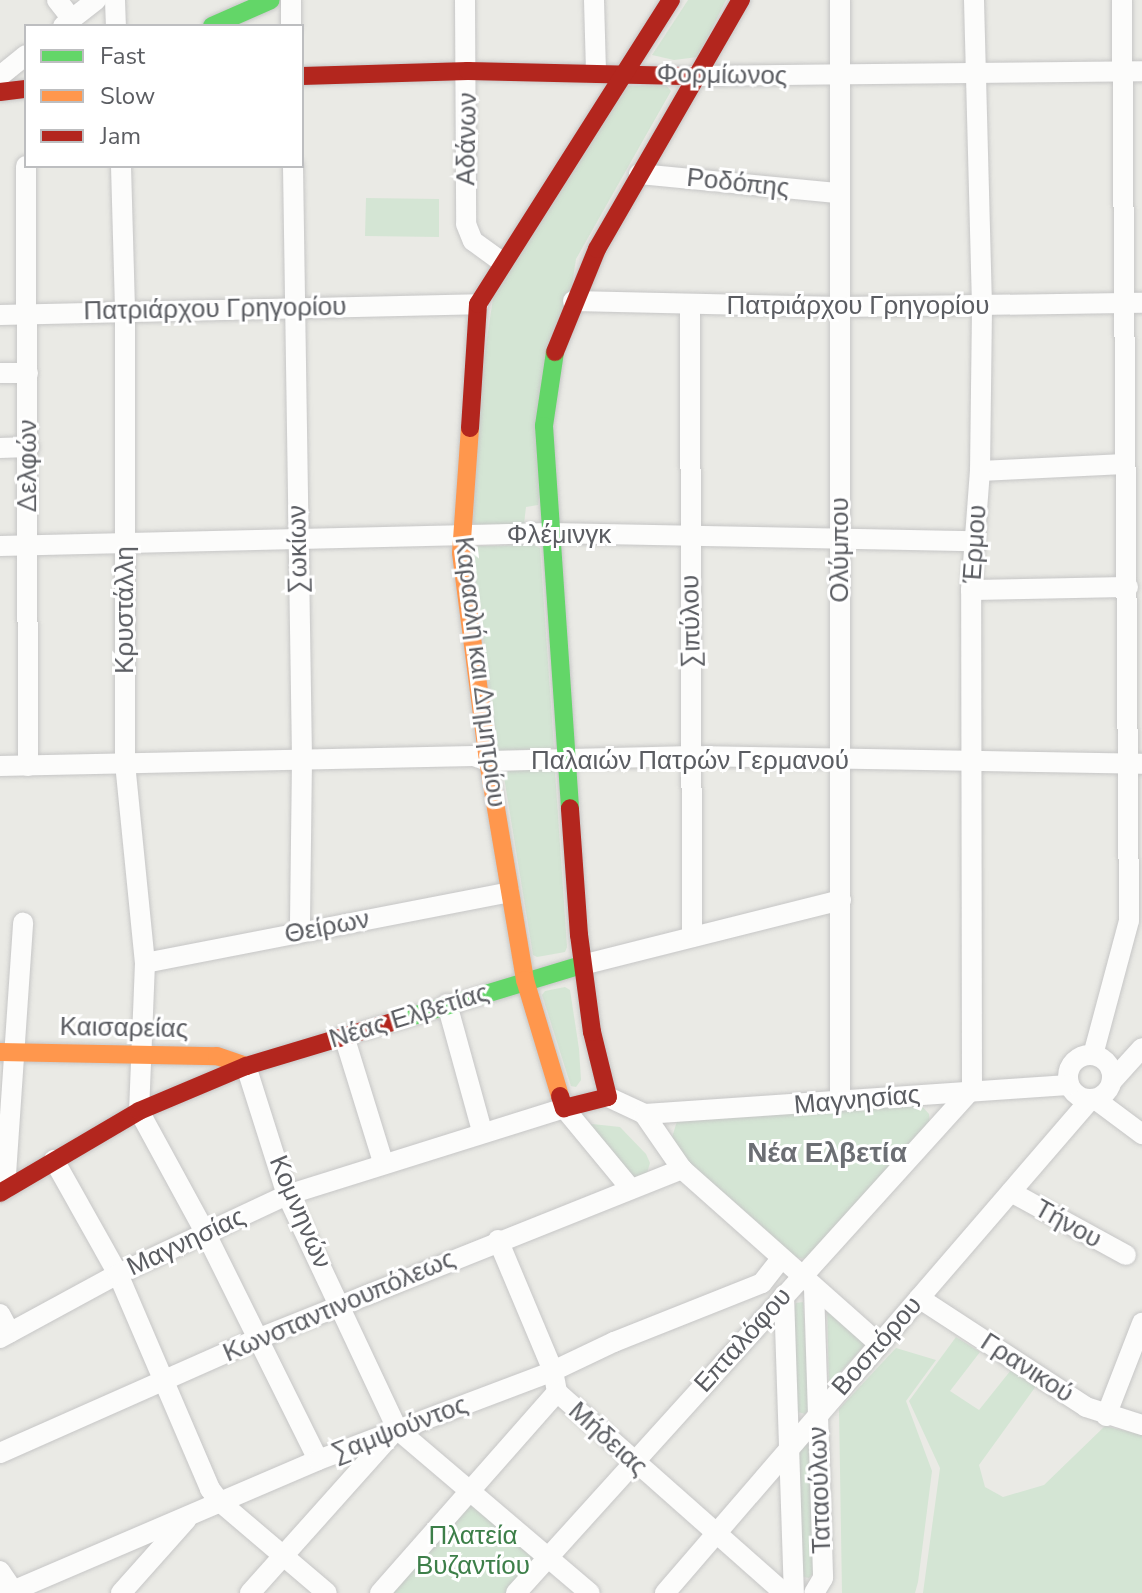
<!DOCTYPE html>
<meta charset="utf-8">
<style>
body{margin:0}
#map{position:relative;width:1142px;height:1593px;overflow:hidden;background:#eaeae5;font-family:"Nunito Sans",sans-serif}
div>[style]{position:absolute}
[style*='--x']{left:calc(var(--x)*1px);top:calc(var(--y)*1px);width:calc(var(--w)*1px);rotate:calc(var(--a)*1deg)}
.green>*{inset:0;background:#d4e5d4}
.roads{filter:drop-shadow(0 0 2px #c6c6c6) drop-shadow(0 0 2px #c6c6c6)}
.street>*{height:20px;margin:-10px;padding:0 10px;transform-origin:10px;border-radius:10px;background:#fcfcfb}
.street>.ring{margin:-10px;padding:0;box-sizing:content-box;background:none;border:20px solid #fcfcfb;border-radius:50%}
.fast>*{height:18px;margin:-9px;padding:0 9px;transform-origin:9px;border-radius:9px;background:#63d668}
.slow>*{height:18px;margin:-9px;padding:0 9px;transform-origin:9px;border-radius:9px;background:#ff974d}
.jam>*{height:18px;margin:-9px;padding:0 9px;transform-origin:9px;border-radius:9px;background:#b3261e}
span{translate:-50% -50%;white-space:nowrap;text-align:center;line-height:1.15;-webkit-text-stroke:6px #fff;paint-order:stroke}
.street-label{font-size:26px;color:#5b5d62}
.park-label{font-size:26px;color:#3d7f49}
.neighbourhood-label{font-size:28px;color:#6c6f74;font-weight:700}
.legend{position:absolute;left:24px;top:24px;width:280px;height:144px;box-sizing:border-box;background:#fff;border:2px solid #bdbec0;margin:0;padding:10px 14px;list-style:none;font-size:24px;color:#5b5d62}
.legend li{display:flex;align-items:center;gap:16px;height:40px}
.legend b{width:40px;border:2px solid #bdbec0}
</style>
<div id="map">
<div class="green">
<i style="clip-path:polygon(688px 0,726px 0,698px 57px,674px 60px,652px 55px)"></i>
<i style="clip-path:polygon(666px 85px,671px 91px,576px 259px,538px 505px,526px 507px,524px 524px,479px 527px,473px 523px,478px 398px,494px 292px,626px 86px)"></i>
<i style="clip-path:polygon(366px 198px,439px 199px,439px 237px,365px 236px)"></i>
<i style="clip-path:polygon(534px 545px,540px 548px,554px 748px,498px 751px,472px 552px,477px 546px)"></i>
<i style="clip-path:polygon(549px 768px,555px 771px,567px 947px,565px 952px,537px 957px,533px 955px,504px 777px,508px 771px)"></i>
<i style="clip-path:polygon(565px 987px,570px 990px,579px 1049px,581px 1080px,576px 1087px,571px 1086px,542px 995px,545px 991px)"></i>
<i style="clip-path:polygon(920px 1104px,929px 1114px,930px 1125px,807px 1259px,792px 1257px,698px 1173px,671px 1141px,677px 1121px)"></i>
<i style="clip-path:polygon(583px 1123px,620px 1127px,646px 1154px,650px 1163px,647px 1173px,628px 1179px)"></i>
<i style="clip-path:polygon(803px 1302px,809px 1409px,805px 1414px,798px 1412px,795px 1406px,790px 1316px,796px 1303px)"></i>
<i style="clip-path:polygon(827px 1303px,870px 1339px,829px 1385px)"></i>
<i style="clip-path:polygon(956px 1337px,980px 1352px,950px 1391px,979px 1410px,1011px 1370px,1036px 1386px,979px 1465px,985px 1487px,1003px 1497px,1044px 1485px,1105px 1426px,1142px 1435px,1142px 1593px,923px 1593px,940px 1468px,909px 1401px)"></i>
<i style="clip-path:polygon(896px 1348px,936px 1360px,906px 1401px,932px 1471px,918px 1582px,915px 1593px,842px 1593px,839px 1409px)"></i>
<i style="clip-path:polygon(813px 1436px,817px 1568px,809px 1578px,800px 1576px,798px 1453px)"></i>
<i style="clip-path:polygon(469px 1491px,548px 1555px,516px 1593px,380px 1593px)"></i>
</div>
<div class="roads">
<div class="street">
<i style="--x:57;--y:0;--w:24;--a:52"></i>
<i style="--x:115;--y:0;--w:26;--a:88"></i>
<i style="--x:291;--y:0;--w:26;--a:90"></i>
<i style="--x:465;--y:0;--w:224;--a:89.7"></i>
<i style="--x:466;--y:224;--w:18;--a:68"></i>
<i style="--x:473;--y:241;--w:36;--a:36"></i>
<i style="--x:594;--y:0;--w:72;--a:88.4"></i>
<i style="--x:63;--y:26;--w:42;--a:-38.2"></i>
<i style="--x:0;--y:76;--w:33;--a:-39"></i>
<i style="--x:694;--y:76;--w:448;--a:-0.6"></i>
<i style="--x:26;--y:166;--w:600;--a:89.81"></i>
<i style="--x:121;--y:166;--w:145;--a:88.4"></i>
<i style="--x:125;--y:311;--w:452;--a:90"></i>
<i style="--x:125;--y:763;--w:201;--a:84.3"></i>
<i style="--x:145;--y:963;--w:148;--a:92.3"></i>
<i style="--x:139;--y:1111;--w:138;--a:61.4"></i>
<i style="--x:205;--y:1232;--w:254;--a:63.6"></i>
<i style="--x:293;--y:166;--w:593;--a:89.13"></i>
<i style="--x:302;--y:759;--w:173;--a:90.7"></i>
<i style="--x:639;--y:174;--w:199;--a:5.5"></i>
<i style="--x:573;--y:301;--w:267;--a:1.3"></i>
<i style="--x:840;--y:307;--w:302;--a:-0.8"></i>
<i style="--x:690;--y:305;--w:632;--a:89.82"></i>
<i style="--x:0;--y:315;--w:478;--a:-1.3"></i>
<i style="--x:0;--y:373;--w:28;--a:0"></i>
<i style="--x:0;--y:448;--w:29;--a:-2"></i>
<i style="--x:980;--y:471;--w:145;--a:-2.8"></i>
<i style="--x:0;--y:546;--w:550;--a:-1.35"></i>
<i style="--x:550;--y:533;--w:424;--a:1.1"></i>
<i style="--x:971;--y:590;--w:157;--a:-1.1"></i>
<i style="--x:0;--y:766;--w:474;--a:-1.2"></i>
<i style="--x:474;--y:756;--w:15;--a:20"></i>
<i style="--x:488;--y:761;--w:205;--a:-1.4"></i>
<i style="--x:693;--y:756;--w:449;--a:1"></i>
<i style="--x:145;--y:963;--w:371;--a:-11"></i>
<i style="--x:582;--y:965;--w:267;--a:-14.1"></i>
<i style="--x:447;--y:1004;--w:132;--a:74.6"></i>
<i style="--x:344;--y:1036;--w:132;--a:72.8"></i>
<i class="ring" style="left:1068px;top:1055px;width:24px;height:24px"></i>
<i style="--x:1093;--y:1055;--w:139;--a:-75"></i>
<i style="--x:1129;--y:921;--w:921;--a:-90.44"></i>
<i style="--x:246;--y:1066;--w:135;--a:72.4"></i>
<i style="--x:287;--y:1195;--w:259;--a:64.8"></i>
<i style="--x:397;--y:1429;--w:253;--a:40.4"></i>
<i style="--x:1113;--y:1080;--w:43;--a:-47.8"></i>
<i style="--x:972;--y:1089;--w:499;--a:-90.1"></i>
<i style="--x:971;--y:590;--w:119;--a:-85.7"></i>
<i style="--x:980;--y:471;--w:165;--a:-89.3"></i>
<i style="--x:982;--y:306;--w:306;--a:-91.5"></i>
<i style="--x:608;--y:1097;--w:40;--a:25"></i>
<i style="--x:644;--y:1114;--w:67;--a:55.4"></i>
<i style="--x:682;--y:1169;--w:264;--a:41.6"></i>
<i style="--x:1095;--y:1099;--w:59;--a:36.7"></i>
<i style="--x:840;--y:1101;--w:1101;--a:-90"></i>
<i style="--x:644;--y:1114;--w:426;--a:-3.9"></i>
<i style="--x:54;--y:1160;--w:131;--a:60.7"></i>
<i style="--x:118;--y:1274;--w:234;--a:66.8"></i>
<i style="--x:210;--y:1489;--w:16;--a:52"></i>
<i style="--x:220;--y:1502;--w:140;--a:40.4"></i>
<i style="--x:5;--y:1189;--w:267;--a:-86.1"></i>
<i style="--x:1011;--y:1192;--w:131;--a:28.7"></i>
<i style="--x:498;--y:1240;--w:142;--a:67.2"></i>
<i style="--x:553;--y:1371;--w:21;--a:79"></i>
<i style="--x:557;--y:1392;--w:303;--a:41.5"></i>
<i style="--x:814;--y:1288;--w:290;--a:88.2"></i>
<i style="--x:823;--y:1578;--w:17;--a:121"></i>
<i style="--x:784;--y:1295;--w:298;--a:88.1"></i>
<i style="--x:919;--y:1298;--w:199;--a:33.1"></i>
<i style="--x:1086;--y:1407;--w:59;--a:17.8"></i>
<i style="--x:0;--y:1314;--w:21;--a:62"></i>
<i style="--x:0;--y:1338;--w:134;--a:-28.5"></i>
<i style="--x:118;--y:1274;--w:187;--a:-25.1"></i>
<i style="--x:287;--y:1195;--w:290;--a:-17.4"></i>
<i style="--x:564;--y:1108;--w:105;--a:50.4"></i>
<i style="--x:1106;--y:1416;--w:100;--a:-68.8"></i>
<i style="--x:0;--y:1453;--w:281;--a:-23.9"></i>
<i style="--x:257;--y:1339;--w:458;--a:-21.8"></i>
<i style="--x:0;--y:1571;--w:27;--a:56"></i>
<i style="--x:8;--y:1593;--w:337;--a:-23.2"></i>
<i style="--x:318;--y:1460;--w:251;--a:-20.7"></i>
<i style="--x:553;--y:1371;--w:68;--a:-25.4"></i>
<i style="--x:614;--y:1342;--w:159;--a:-21.7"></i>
<i style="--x:762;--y:1283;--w:31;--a:-52"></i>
<i style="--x:121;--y:1593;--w:99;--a:-48.3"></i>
<i style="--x:250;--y:1593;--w:216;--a:-48.2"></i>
<i style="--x:380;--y:1593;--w:268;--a:-48.6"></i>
<i style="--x:516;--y:1593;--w:680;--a:-47.86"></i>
<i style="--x:665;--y:1593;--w:651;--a:-49.24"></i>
</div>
<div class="fast">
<i style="--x:212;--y:26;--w:64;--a:-23.8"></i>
<i style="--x:555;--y:352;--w:75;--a:98.5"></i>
<i style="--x:544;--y:426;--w:383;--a:86.1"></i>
<i style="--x:393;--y:1022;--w:197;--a:-16.8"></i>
</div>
<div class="slow">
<i style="--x:470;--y:428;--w:125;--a:94.1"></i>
<i style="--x:461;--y:553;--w:210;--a:82.6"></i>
<i style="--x:488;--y:761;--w:222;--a:80.4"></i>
<i style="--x:525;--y:980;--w:121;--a:73.2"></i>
<i style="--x:0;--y:1052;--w:217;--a:1.1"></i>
<i style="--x:217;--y:1056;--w:31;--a:19"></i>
</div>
<div class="jam">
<i style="--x:302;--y:76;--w:166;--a:-1.7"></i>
<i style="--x:468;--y:71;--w:226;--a:1.3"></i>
<i style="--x:0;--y:92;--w:26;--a:-7"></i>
<i style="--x:555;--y:352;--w:111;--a:-67.8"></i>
<i style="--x:597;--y:249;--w:288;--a:-60"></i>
<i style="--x:470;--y:428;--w:124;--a:-86.3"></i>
<i style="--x:478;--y:304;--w:360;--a:-57.6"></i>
<i style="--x:560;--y:1096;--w:13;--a:72"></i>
<i style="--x:564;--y:1108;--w:45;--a:-14"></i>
<i style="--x:608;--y:1097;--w:67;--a:-103.8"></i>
<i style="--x:592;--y:1032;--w:98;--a:-97.6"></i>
<i style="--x:579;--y:935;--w:127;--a:-94.1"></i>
<i style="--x:0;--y:1193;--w:161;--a:-30.5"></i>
<i style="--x:139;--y:1111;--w:116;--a:-22.8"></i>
<i style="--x:246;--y:1066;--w:153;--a:-16.7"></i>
</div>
</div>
<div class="street-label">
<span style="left:722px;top:75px;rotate:1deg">Φορμίωνος</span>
<span style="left:467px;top:139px;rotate:-89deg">Αδάνων</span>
<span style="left:738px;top:183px;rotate:6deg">Ροδόπης</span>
<span style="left:858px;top:306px">Πατριάρχου Γρηγορίου</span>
<span style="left:215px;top:309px;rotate:-1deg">Πατριάρχου Γρηγορίου</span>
<span style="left:28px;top:466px;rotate:-90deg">Δελφών</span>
<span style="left:559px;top:535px">Φλέμινγκ</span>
<span style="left:975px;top:544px;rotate:-86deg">Έρμου</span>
<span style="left:298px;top:549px;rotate:-91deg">Σωκίων</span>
<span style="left:840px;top:550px;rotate:-90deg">Ολύμπου</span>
<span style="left:125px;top:610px;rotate:-90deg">Κρυστάλλη</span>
<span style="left:691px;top:621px;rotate:-91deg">Σιπύλου</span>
<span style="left:480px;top:672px;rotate:83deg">Καραολή και Δημητρίου</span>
<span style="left:690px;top:761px">Παλαιών Πατρών Γερμανού</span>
<span style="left:327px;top:927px;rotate:-11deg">Θείρων</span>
<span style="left:409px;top:1016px;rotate:-17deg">Νέας Ελβετίας</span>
<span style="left:124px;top:1028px;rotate:1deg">Καισαρείας</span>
<span style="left:857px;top:1100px;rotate:-5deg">Μαγνησίας</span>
<span style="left:300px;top:1212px;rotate:67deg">Κομνηνών</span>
<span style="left:1068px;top:1224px;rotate:29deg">Τήνου</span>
<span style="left:186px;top:1242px;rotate:-25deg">Μαγνησίας</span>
<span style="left:339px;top:1306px;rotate:-23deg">Κωνσταντινουπόλεως</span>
<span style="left:743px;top:1340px;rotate:-48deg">Επταλόφου</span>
<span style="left:877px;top:1346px;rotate:-49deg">Βοσπόρου</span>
<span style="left:1027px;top:1368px;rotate:33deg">Γρανικού</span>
<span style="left:400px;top:1429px;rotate:-21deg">Σαμψούντος</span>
<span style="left:608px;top:1439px;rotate:42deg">Μήδειας</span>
<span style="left:820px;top:1490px;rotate:-92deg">Ταταούλων</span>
</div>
<div class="park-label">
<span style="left:473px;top:1551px">Πλατεία<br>Βυζαντίου</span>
</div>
<div class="neighbourhood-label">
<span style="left:827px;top:1153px">Νέα Ελβετία</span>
</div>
<ul class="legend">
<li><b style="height:10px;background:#63d668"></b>Fast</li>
<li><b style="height:10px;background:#ff974d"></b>Slow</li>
<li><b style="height:10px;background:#b3261e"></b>Jam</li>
</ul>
</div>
